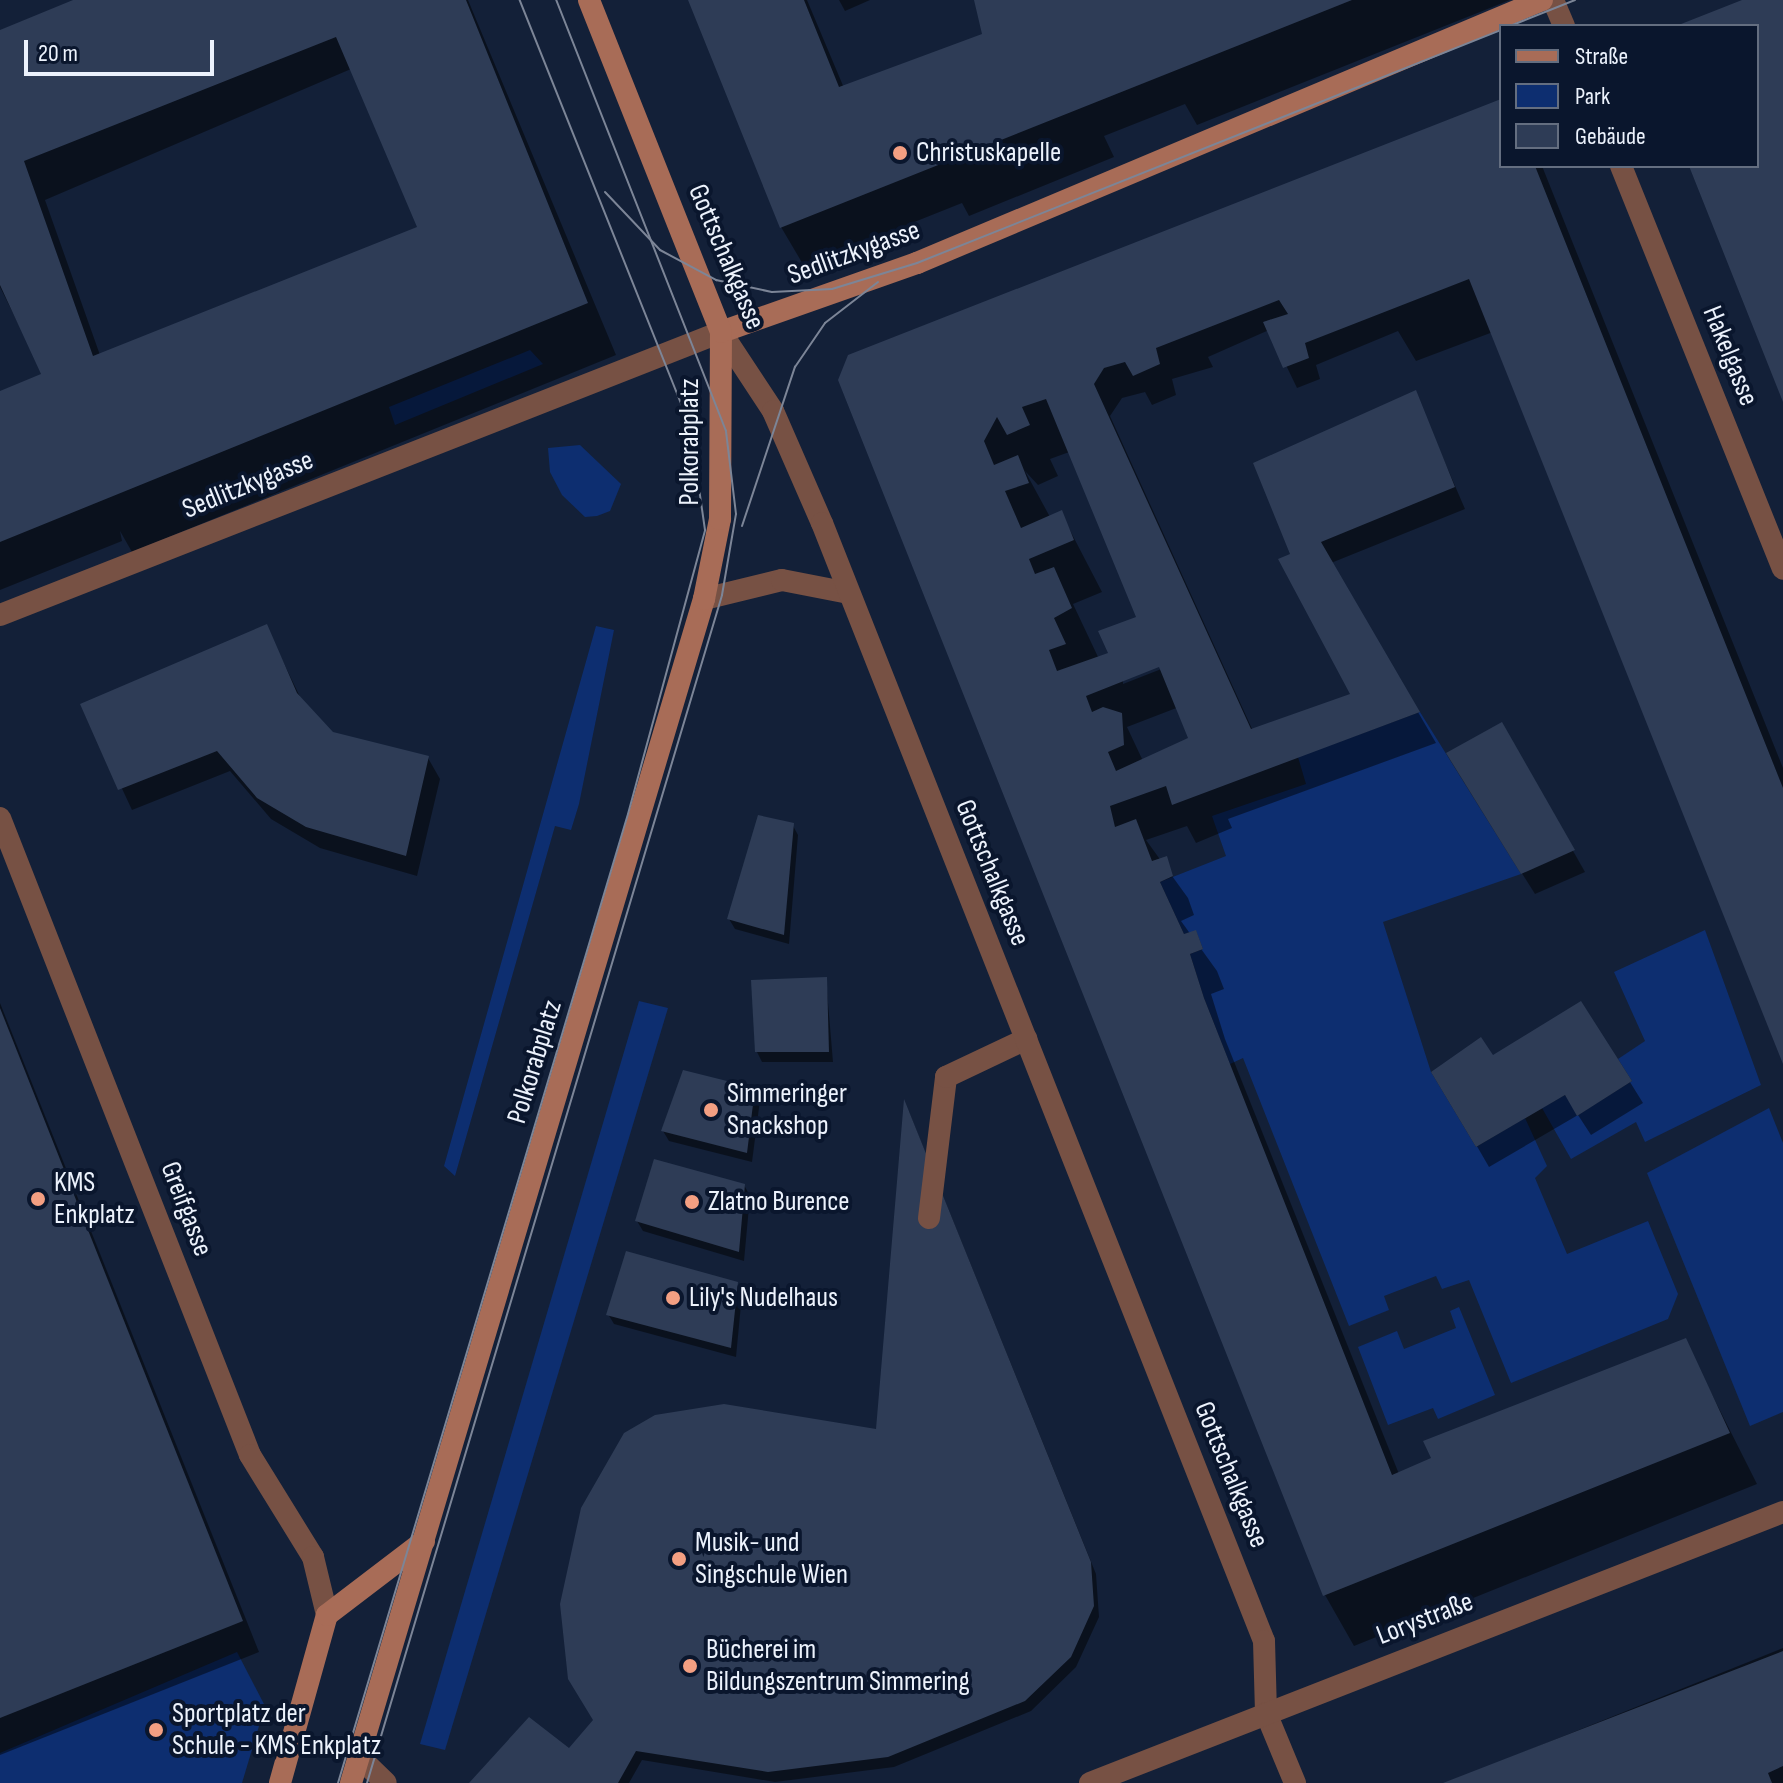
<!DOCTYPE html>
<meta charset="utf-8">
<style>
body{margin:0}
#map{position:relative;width:1783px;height:1783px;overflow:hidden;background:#132038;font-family:"Sofia Sans Condensed",sans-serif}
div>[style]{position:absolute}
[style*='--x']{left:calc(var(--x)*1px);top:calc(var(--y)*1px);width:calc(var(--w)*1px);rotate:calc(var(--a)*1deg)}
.green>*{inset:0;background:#0d2e70}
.shadow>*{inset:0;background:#0007}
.building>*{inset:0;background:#2e3c56}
.service>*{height:22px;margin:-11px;padding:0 11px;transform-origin:11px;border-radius:11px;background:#775144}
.minor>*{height:22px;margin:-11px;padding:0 11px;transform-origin:11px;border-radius:11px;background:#775144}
.tertiary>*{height:22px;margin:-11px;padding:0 11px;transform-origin:11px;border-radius:11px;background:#775144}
.secondary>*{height:22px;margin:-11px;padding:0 11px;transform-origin:11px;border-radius:11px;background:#a86c57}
.tram>*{height:2px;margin:-1px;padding:0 1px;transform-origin:1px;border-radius:1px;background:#7c8597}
.dots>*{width:22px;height:22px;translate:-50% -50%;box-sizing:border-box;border:4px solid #0a162d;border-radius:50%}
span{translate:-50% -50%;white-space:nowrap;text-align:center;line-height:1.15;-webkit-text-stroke:8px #0a162d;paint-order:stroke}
.poi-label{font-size:28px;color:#ecf2fc}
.left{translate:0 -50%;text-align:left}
.street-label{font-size:28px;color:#ecf2fc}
.legend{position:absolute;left:1499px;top:24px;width:260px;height:144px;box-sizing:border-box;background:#0a162d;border:2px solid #646e80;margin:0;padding:10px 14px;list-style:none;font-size:24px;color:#ecf2fc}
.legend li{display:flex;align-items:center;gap:16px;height:40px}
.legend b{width:40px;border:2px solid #646e80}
.scale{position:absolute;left:24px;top:40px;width:190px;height:36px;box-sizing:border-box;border:4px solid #ecf2fc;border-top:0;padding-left:10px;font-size:24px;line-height:28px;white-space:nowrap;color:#ecf2fc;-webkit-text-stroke:6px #0a162d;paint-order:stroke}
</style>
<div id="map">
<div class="green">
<i style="clip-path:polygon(530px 350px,543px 364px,395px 425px,389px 407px)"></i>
<i style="clip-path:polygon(580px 445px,621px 484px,610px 511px,597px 516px,585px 517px,562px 495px,550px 472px,548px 448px)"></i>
<i style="clip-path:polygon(596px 626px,614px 630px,579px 804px,571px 830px,555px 826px,455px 1176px,444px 1166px)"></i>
<i style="clip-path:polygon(1420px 712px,1521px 874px,1383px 922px,1431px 1072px,1476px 1147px,1525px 1118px,1547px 1166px,1535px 1178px,1567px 1254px,1648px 1221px,1678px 1294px,1668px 1319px,1511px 1383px,1469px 1280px,1442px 1289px,1436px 1276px,1384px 1296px,1389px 1310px,1349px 1326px,1243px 1058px,1230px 1064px,1204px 998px,1190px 954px,1203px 949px,1196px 931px,1184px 934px,1160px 882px,1226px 856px,1212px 816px,1306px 784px,1298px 757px)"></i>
<i style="clip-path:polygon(1705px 930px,1761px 1085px,1645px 1142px,1636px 1122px,1571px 1159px,1542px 1108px,1565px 1095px,1578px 1115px,1632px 1081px,1618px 1059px,1645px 1041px,1614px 972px)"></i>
<i style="clip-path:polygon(639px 1001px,668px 1008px,445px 1750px,420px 1744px)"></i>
<i style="clip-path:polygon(1769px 1108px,1783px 1143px,1783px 1412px,1750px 1426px,1647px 1173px)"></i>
<i style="clip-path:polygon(1459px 1307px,1495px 1395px,1438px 1419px,1433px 1408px,1388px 1425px,1358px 1347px,1397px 1331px,1404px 1349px,1456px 1328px,1450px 1311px)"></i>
<i style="clip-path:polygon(237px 1652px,265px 1706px,242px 1783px,0 1783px,0 1753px)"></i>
</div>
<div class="shadow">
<i style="clip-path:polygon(evenodd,78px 0,468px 0,616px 355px,132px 552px,120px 531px,122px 541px,0 590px,0 393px,44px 375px,0 287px,0 32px,78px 0,351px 69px,420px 228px,100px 355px,45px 200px,351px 69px)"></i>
<i style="clip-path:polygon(724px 0,807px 0,844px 88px,984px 36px,976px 0,1510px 0,1197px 125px,1185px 104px,1104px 136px,1114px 157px,969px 216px,962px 203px,804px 266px,781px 227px)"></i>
<i style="clip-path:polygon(839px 0,870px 0,845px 11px)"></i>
<i style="clip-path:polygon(evenodd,1501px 101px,1501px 166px,1542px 166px,1783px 768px,1783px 1059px,1493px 332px,1416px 361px,1398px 331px,1316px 365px,1320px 379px,1297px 388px,1269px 330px,1208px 357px,1213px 367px,1172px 379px,1176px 395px,1152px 405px,1145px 392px,1122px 398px,1110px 416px,1253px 731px,1353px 695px,1293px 555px,1415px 393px,1465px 509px,1331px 563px,1436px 743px,1228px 819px,1232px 828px,1196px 843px,1187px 826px,1146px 840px,1188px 898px,1194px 915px,1181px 921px,1217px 971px,1224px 989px,1211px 994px,1225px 1039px,1399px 1474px,1685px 1341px,1757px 1484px,1354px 1646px,1325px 1595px,840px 380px,1501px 101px,1072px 451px,1150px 644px,1099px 659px,1073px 604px,1102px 592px,1061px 513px,1050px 517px,1025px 471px,1038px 485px,1058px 476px,1050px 459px,1072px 451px,1501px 101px,1168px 662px,1169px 666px,1123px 684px,1123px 679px,1168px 662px,1501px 101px,1179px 707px,1201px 759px,1143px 761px,1127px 727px,1179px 707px)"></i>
<i style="clip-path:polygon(266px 626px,302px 701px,332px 734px,428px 758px,440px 779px,417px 876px,320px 848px,271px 819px,230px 771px,132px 810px,83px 705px)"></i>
<i style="clip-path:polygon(1501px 724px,1585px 872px,1535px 894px,1460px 775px)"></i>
<i style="clip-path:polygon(792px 824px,798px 835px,789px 944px,735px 929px,729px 919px)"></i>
<i style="clip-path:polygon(826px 979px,833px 1062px,762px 1062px,757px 1052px)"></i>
<i style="clip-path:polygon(0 1003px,259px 1652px,0 1755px)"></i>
<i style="clip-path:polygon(1581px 1003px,1643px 1103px,1591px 1135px,1578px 1115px,1489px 1167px,1434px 1072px,1492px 1057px)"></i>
<i style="clip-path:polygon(754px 1090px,760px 1100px,752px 1162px,669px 1141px,663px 1131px)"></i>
<i style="clip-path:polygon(909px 1112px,1096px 1574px,1099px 1617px,1076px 1667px,1031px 1711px,894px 1767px,775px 1782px,642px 1760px,629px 1783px,472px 1783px,569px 1750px,877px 1432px)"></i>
<i style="clip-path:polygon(744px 1185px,750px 1196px,744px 1261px,643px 1231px,637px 1221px)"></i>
<i style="clip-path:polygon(736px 1284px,742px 1294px,736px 1357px,614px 1324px,608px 1314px)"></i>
<i style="clip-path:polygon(1783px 1648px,1783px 1783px,1447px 1783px)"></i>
</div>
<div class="building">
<i style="clip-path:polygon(evenodd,73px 0,466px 0,588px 303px,0 542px,0 391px,41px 374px,0 285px,0 30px,73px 0,336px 37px,417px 227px,93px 356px,24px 161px,336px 37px)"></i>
<i style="clip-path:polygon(688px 0,804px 0,839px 87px,982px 34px,974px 0,1352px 0,780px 228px)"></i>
<i style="clip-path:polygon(1742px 0,1783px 0,1783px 402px,1689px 166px,1757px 166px,1757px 26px,1676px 26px)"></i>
<i style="clip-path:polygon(evenodd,1501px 99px,1501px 166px,1535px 166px,1783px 788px,1783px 1064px,1469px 279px,1305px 343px,1309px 358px,1283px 368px,1263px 322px,1288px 314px,1279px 300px,1156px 348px,1160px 364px,1133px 376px,1125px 362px,1104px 368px,1094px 384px,1251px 729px,1350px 694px,1278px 559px,1290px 554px,1253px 463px,1416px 390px,1455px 487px,1321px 542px,1420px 712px,1172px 805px,1166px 786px,1110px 806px,1115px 827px,1136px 819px,1152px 861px,1167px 856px,1173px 876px,1160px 882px,1184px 934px,1196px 930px,1203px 949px,1190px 954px,1204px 998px,1392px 1475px,1431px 1458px,1423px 1441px,1686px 1338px,1730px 1433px,1323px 1596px,838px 380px,848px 355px,1501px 99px,1046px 399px,1136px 617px,1098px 631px,1108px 653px,1057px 671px,1049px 650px,1066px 644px,1054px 618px,1072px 608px,1054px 567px,1035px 574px,1029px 559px,1074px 540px,1062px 510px,1021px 528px,1005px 491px,1029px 483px,1018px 455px,994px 465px,984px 441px,997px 417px,1007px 435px,1030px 425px,1022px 407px,1046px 399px,1501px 99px,1159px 667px,1188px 738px,1116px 771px,1108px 752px,1124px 745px,1122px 713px,1103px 707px,1092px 712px,1086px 696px,1159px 667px)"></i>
<i style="clip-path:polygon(267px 624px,297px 693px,333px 732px,429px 756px,406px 856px,306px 827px,257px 798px,217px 751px,118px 790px,80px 704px)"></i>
<i style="clip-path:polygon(1502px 722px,1575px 850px,1521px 874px,1446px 753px)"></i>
<i style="clip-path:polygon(758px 815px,794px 823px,784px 935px,727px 919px)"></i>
<i style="clip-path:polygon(827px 977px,829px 1052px,755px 1052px,751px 980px)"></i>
<i style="clip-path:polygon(1581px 1001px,1632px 1081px,1577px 1116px,1565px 1095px,1476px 1147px,1431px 1072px,1481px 1037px,1493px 1055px)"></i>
<i style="clip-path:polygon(0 1008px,243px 1621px,0 1718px)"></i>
<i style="clip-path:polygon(683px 1070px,755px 1088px,747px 1153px,661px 1131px)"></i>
<i style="clip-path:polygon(904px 1099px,1091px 1562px,1094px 1606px,1071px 1657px,1025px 1701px,888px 1757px,768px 1772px,636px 1751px,618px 1783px,469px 1783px,529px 1717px,569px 1748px,593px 1720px,568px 1679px,560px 1604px,581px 1508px,624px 1433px,655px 1415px,724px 1404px,876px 1429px)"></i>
<i style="clip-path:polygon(654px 1159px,745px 1184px,739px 1252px,635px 1221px)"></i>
<i style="clip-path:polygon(626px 1251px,738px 1282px,731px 1348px,606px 1315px)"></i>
<i style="clip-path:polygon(1783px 1651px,1783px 1766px,1768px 1773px,1772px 1783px,1443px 1783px)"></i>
</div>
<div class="service">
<i style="--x:929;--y:1218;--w:142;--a:-83.1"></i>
<i style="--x:946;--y:1077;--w:89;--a:-25.4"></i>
</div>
<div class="minor">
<i style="--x:1553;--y:0;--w:28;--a:67"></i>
<i style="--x:1621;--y:166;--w:434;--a:68.1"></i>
<i style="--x:704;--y:599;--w:80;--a:-13.7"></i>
<i style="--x:782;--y:580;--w:68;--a:11"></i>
<i style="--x:0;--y:615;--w:775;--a:-21.43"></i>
<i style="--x:721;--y:332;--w:95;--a:56.6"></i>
<i style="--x:773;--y:411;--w:122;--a:66.4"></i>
<i style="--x:822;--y:523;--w:1202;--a:68.43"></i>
<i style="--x:1264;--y:1641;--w:72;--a:88.4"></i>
<i style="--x:1266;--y:1713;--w:76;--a:67.5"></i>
<i style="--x:0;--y:818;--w:684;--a:68.57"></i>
<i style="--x:250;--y:1455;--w:120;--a:58.3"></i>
<i style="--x:313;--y:1557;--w:60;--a:76.4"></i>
</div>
<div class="tertiary">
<i style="--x:359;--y:1757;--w:37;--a:44"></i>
<i style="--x:1090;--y:1783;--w:744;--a:-21.36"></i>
</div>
<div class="secondary">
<i style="--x:721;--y:332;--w:208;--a:-19.4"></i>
<i style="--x:917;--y:263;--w:678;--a:-22.82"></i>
<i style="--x:280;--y:1783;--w:174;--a:-74.4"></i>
<i style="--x:327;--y:1615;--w:122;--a:-37.3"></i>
<i style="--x:351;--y:1783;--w:1236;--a:-73.4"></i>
<i style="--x:704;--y:599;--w:82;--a:-78.7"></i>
<i style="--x:720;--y:519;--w:187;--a:-89.7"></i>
<i style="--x:721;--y:332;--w:357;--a:-111.7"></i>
</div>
<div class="tram">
<i style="--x:1510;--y:26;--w:70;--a:-21.8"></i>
<i style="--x:605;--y:192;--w:80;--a:46.5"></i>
<i style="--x:660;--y:250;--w:64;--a:28.2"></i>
<i style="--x:716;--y:280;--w:57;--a:12.1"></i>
<i style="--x:772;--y:292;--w:60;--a:-2.9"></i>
<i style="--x:832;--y:289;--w:89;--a:-17"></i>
<i style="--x:917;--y:263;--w:629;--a:-21.75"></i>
<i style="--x:742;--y:526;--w:168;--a:-71.6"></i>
<i style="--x:795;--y:367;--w:53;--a:-55.7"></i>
<i style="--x:825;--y:323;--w:67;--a:-37.7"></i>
<i style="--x:338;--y:1783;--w:1011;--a:-73.34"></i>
<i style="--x:628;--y:814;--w:294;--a:-74.8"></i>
<i style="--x:705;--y:530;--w:105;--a:-98.2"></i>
<i style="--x:690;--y:426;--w:459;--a:-111.8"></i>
<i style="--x:367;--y:1783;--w:1240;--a:-73.36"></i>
<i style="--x:722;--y:595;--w:82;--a:-80.2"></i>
<i style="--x:736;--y:514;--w:84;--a:-96.9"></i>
<i style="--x:726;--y:431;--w:463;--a:-111.5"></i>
</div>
<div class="dots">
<i style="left:900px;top:153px;background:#f39f82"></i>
<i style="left:711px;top:1110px;background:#f39f82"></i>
<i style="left:38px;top:1199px;background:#f39f82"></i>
<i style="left:692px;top:1202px;background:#f39f82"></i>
<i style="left:673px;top:1298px;background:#f39f82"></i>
<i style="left:679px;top:1559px;background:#f39f82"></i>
<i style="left:690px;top:1666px;background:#f39f82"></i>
<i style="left:156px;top:1730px;background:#f39f82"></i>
</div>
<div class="poi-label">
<span class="left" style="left:916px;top:153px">Christuskapelle</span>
<span class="left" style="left:727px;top:1110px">Simmeringer<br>Snackshop</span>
<span class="left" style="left:54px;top:1199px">KMS<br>Enkplatz</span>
<span class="left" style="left:708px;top:1202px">Zlatno Burence</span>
<span class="left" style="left:689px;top:1298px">Lily's Nudelhaus</span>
<span class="left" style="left:695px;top:1559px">Musik- und<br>Singschule Wien</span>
<span class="left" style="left:706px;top:1666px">Bücherei im<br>Bildungszentrum Simmering</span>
<span class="left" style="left:172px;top:1730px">Sportplatz der<br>Schule - KMS Enkplatz</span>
</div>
<div class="street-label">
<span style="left:854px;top:253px;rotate:-20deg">Sedlitzkygasse</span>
<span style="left:726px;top:257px;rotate:67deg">Gottschalkgasse</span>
<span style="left:1730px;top:356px;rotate:68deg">Hakelgasse</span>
<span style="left:690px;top:442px;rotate:-90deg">Polkorabplatz</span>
<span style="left:248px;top:485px;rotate:-22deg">Sedlitzkygasse</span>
<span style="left:992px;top:873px;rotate:68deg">Gottschalkgasse</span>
<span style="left:535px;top:1062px;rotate:-73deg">Polkorabplatz</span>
<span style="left:186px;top:1209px;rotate:69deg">Greifgasse</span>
<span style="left:1231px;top:1475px;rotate:68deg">Gottschalkgasse</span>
<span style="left:1425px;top:1619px;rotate:-21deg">Lorystraße</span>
</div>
<ul class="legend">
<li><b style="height:10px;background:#a86c57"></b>Straße</li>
<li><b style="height:22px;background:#0d2e70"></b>Park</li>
<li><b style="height:22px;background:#2e3c56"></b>Gebäude</li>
</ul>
<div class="scale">20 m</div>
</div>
